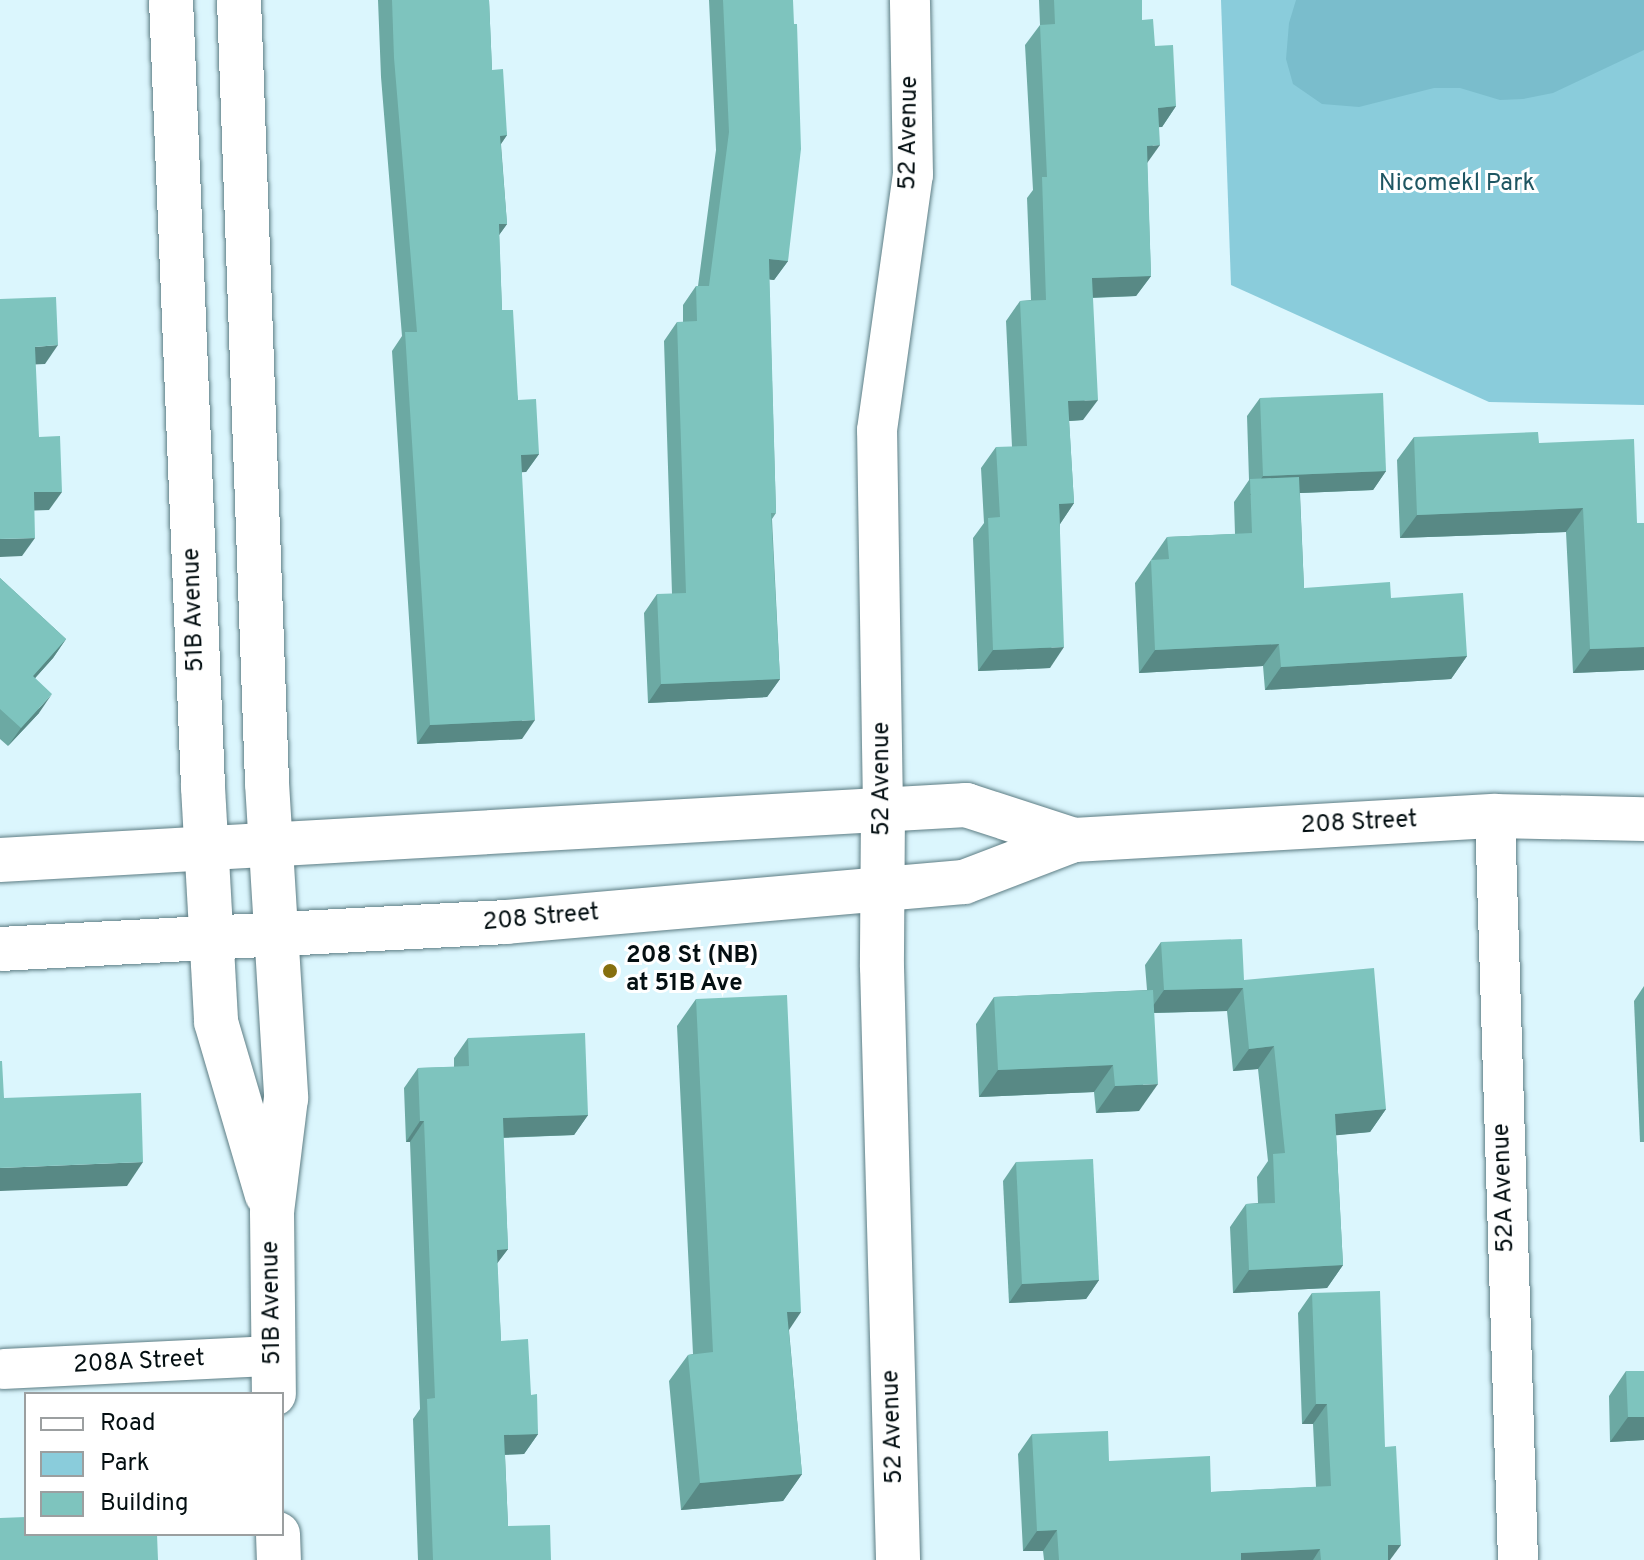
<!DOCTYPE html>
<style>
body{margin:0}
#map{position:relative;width:1644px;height:1560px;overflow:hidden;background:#dbf6fd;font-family:Overpass,sans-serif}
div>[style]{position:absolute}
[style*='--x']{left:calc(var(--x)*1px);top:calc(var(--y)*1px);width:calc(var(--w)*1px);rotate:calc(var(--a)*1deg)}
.green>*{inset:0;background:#8accdb}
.forest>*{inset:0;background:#7abdcc}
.roads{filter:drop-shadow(0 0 2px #5d7d84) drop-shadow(0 0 2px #5d7d84)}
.minor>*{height:40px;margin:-20px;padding:0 20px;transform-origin:20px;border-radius:20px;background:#fff}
.tertiary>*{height:44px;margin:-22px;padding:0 22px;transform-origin:22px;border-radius:22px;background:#fff}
.secondary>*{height:44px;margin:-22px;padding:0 22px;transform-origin:22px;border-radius:22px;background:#fff}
.wall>*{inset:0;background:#6ca9a3}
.shaded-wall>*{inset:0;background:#588985}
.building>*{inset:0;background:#7ec4be}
.dots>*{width:22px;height:22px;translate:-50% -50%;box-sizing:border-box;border:4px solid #fff;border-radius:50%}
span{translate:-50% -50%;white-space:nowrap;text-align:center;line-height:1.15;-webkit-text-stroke:6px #fff;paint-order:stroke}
.street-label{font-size:24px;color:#040f12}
.park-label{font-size:24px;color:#1e5662}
.poi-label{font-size:24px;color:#040f12;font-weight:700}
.left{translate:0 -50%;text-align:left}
.legend{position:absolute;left:24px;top:1392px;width:260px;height:144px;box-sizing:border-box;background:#fff;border:2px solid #9b9fa0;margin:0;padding:10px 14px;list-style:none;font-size:24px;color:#040f12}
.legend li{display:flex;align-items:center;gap:16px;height:40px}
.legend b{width:40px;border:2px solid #9b9fa0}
</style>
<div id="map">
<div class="green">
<i style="clip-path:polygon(1221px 0,1644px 0,1644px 405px,1489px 402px,1231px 285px)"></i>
</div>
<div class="forest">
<i style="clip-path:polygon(1296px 0,1644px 0,1644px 50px,1553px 93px,1523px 99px,1500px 100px,1460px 88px,1434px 88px,1359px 107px,1322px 104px,1293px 84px,1286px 59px,1289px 23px)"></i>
</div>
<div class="roads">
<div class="minor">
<i style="--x:883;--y:809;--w:379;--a:-90.9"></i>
<i style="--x:877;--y:430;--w:258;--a:-82"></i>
<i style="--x:913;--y:175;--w:175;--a:-91"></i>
<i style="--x:1495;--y:816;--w:744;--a:88.23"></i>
<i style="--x:4;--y:1369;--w:269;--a:-2.8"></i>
</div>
<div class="tertiary">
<i style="--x:171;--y:0;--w:788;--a:87.67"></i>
<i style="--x:203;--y:787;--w:235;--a:86.8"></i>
<i style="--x:216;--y:1022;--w:180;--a:73.6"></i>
<i style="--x:239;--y:0;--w:784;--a:87.95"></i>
<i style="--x:267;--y:783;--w:316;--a:86.5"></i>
<i style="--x:286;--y:1098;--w:115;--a:97"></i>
<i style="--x:272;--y:1212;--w:182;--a:89.4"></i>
<i style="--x:883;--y:809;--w:158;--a:90.4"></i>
<i style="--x:882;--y:967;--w:593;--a:88.45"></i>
<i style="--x:278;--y:1534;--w:26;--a:88"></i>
</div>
<div class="secondary">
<i style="--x:0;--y:860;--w:968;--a:-3.26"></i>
<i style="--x:966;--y:805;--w:114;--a:18"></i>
<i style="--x:0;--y:949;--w:507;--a:-3.05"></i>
<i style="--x:506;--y:922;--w:460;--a:-5"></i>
<i style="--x:964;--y:882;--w:118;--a:-20.9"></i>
<i style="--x:1074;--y:840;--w:422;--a:-3.3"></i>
<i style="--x:1495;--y:816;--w:149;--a:1.2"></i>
</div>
</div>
<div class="wall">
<i style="clip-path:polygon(378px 0,489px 0,492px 70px,507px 135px,501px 144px,507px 224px,499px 235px,502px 310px,518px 400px,539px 454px,526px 472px,522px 472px,522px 739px,417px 744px,392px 351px,402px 336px,381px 77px)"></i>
<i style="clip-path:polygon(709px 0,793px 0,788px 261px,774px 280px,769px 279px,776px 513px,772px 519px,780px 679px,767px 697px,648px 703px,644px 613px,657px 594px,672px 594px,664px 341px,677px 322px,683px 322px,683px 305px,696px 286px,698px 286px,716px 150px)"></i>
<i style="clip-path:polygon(1039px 0,1142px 0,1142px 20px,1155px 46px,1176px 106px,1162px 127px,1159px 127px,1147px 162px,1151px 276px,1136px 296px,1093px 298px,1083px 420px,1069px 421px,1074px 503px,1060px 524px,1050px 668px,978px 671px,973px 538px,984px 523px,981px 468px,996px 447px,1012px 447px,1006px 321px,1020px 301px,1031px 300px,1027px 198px,1033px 190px,1025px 45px,1040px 25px)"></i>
<i style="clip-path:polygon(1260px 398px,1386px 471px,1373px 490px,1300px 493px,1304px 588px,1391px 598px,1467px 656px,1451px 679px,1265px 690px,1263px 666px,1139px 673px,1135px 583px,1167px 537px,1235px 534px,1234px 502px,1249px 480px,1247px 416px)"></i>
<i style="clip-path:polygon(1414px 437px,1539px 443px,1637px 523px,1644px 670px,1573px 673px,1566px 532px,1400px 538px,1397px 460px)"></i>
<i style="clip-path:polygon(0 578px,66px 639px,53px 658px,35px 678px,39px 713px,8px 746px,0 739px)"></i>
<i style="clip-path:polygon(1161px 942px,1244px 980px,1386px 1109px,1370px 1132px,1336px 1135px,1343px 1265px,1327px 1288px,1233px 1293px,1230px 1227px,1246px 1204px,1258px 1203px,1257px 1177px,1268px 1161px,1258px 1069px,1233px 1071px,1227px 1011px,1154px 1013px,1139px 1111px,1096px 1113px,1094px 1092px,979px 1097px,976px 1024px,994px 997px,1147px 990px,1145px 965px)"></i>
<i style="clip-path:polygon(1644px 986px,1644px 1142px,1640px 1142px,1634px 1001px)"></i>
<i style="clip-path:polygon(696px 999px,789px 1330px,802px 1474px,783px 1501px,681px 1510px,669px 1381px,688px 1355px,693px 1354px,677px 1026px)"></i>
<i style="clip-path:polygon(468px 1038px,588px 1115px,574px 1135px,503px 1138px,508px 1249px,497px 1263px,501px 1341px,531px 1395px,538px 1434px,524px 1454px,505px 1455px,508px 1526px,551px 1560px,418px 1560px,413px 1419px,420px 1409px,410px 1142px,406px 1142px,404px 1088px,418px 1068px,454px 1067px,454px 1058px)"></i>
<i style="clip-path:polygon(1016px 1162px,1099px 1280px,1086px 1299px,1009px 1303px,1003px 1181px)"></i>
<i style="clip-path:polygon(1312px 1293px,1385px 1447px,1390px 1560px,1044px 1560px,1043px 1551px,1023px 1551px,1018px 1454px,1032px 1434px,1109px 1461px,1211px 1492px,1316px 1487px,1313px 1424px,1302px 1424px,1298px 1313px)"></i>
<i style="clip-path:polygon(1626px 1371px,1644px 1371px,1644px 1444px,1644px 1440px,1610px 1442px,1609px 1396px)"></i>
</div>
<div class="shaded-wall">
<i style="clip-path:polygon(1176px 106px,1162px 127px,1143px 128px,1158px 108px)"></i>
<i style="clip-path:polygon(507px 135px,494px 154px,500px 136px)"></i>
<i style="clip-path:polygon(1160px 145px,1145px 166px,1147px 146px)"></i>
<i style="clip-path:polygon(499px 224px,507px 224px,494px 242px)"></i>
<i style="clip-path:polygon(769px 259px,788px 261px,774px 280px,756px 278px)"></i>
<i style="clip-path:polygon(1151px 276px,1136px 296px,1078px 298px,1092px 278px)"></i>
<i style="clip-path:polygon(58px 345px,45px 364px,22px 365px,35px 347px)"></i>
<i style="clip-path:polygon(1098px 400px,1083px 420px,1054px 422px,1068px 401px)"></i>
<i style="clip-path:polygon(539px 454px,526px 472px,508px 473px,521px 455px)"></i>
<i style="clip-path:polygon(1386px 471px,1373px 490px,1250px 495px,1263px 476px)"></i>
<i style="clip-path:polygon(34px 492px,62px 492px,49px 510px,20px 511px)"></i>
<i style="clip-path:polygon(1074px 503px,1060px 524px,1059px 504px)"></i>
<i style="clip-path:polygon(1583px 508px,1566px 532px,1400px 538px,1417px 515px)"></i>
<i style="clip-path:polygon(35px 538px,22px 556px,0 557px,0 539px)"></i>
<i style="clip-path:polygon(66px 639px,53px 658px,20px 695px,33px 676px)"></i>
<i style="clip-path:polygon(1279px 644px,1263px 666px,1139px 673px,1155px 650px)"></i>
<i style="clip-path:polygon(1064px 647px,1050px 668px,978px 671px,993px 650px)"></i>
<i style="clip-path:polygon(1644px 647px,1644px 670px,1573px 673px,1590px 649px)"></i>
<i style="clip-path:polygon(1467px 656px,1451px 679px,1265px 690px,1281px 667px)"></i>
<i style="clip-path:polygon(780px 679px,767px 697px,648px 703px,661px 684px)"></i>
<i style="clip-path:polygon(52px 694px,39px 713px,8px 746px,21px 728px)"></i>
<i style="clip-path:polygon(535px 720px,522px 739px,417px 744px,430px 725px)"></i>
<i style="clip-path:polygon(1243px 988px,1227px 1011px,1148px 1013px,1164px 990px)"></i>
<i style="clip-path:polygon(1274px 1046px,1258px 1069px,1233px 1071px,1249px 1049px)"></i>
<i style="clip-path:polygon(1113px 1065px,1094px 1092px,979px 1097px,998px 1070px)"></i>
<i style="clip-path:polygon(1158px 1084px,1139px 1111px,1096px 1113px,1115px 1086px)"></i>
<i style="clip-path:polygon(1386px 1109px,1370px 1132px,1319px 1137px,1335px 1114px)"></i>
<i style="clip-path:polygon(588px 1115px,574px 1135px,488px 1138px,503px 1118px)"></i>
<i style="clip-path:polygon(420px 1121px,424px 1121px,410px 1142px,406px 1142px)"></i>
<i style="clip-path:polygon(143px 1162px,127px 1186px,0 1191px,0 1168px)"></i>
<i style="clip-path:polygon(508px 1249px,493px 1269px,497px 1250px)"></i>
<i style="clip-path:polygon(1343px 1265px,1327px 1288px,1233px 1293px,1249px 1270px)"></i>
<i style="clip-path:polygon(1099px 1280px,1086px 1299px,1009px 1303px,1022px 1284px)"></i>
<i style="clip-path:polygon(787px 1312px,801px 1312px,783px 1339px)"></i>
<i style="clip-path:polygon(1316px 1404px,1327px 1404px,1313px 1424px,1302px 1424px)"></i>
<i style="clip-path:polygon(1628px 1417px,1644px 1417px,1644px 1440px,1610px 1442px)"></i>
<i style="clip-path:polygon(538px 1434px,524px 1454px,490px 1455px,504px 1435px)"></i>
<i style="clip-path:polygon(802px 1474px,783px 1501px,681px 1510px,700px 1483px)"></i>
<i style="clip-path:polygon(1057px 1530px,1043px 1551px,1023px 1551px,1037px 1531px)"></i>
<i style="clip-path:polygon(1388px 1545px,1401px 1545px,1390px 1560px,1377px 1560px)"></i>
<i style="clip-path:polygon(1320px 1549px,1313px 1560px,1236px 1560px,1241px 1553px)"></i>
</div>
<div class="building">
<i style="clip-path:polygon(392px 0,489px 0,492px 70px,503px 69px,507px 135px,500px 136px,507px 224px,499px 224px,502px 310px,513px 310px,518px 400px,536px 399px,539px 454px,521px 455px,535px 720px,430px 725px,405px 332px,417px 332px,394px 58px)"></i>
<i style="clip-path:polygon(723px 0,793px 0,794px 24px,797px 24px,801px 149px,788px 261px,769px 259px,776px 513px,771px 513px,780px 679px,661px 684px,657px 594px,686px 593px,677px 322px,697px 321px,696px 286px,709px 286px,729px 132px)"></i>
<i style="clip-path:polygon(1054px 0,1142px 0,1142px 20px,1153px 19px,1155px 46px,1173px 45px,1176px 106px,1158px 108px,1160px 145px,1147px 146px,1151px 276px,1092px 278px,1098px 400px,1068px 401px,1074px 503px,1059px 504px,1064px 647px,993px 650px,988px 518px,1000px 517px,996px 447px,1027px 446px,1020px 301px,1046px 300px,1042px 177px,1047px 177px,1040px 25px,1055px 24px)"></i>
<i style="clip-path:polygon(56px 297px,58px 345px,35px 347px,39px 437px,60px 436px,62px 492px,34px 492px,35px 538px,0 539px,0 299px)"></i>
<i style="clip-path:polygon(1383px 393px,1386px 471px,1263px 476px,1260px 398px)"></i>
<i style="clip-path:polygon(1538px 432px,1539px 443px,1634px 439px,1637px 523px,1644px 523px,1644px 647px,1590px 649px,1583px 508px,1417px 515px,1414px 437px)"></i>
<i style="clip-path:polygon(1299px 477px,1304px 588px,1390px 582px,1391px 598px,1463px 593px,1467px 656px,1281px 667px,1279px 644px,1155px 650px,1151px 560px,1169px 559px,1167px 537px,1252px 533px,1250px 479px)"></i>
<i style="clip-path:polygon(0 578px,66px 639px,33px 676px,52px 694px,21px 728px,0 709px)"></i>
<i style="clip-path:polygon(1242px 939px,1244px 980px,1374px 968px,1386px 1109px,1335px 1114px,1343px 1265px,1249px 1270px,1246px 1204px,1275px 1203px,1273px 1154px,1285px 1153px,1274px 1046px,1249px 1049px,1243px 988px,1164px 990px,1161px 942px)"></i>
<i style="clip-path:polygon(1153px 990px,1158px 1084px,1115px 1086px,1113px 1065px,998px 1070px,994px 997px)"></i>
<i style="clip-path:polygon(787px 995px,801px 1312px,787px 1312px,802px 1474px,700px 1483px,688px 1355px,713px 1352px,696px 999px)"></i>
<i style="clip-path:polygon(585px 1033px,588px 1115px,503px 1118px,508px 1249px,497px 1250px,501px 1341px,528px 1339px,531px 1395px,537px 1394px,538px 1434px,504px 1435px,508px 1526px,550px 1525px,551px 1560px,433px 1560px,427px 1399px,435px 1398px,424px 1121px,420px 1121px,418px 1068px,469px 1066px,468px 1038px)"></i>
<i style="clip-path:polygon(0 1061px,2px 1061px,4px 1098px,141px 1093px,143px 1162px,0 1168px)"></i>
<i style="clip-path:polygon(1093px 1159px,1099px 1280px,1022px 1284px,1016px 1162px)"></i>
<i style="clip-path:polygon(1380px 1291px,1385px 1447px,1396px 1446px,1401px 1545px,1388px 1545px,1388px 1560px,1321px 1560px,1320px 1549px,1241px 1553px,1241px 1560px,1059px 1560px,1057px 1530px,1037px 1531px,1032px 1434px,1108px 1431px,1109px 1461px,1210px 1456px,1211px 1492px,1331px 1486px,1327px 1404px,1316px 1404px,1312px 1293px)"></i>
<i style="clip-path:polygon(1626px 1371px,1644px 1371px,1644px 1417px,1628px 1417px)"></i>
<i style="clip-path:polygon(26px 1517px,26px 1534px,157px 1534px,158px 1560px,0 1560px,0 1518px)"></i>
</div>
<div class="dots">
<i style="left:610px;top:971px;background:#866f0e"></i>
</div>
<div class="street-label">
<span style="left:910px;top:133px;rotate:-89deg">52 Avenue</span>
<span style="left:195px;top:610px;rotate:-92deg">51B Avenue</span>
<span style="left:883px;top:779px;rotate:-90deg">52 Avenue</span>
<span style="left:1359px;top:824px;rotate:-3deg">208 Street</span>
<span style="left:541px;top:919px;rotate:-5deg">208 Street</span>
<span style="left:1505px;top:1188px;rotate:-92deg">52A Avenue</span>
<span style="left:273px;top:1303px;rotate:-91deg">51B Avenue</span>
<span style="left:139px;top:1363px;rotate:-3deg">208A Street</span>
<span style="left:894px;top:1427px;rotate:-92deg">52 Avenue</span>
</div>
<div class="park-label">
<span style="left:1457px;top:185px">Nicomekl Park</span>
</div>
<div class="poi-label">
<span class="left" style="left:626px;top:971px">208 St (NB)<br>at 51B Ave</span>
</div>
<ul class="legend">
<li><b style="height:10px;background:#fff"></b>Road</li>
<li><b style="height:22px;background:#8accdb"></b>Park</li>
<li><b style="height:22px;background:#7ec4be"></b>Building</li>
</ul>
</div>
